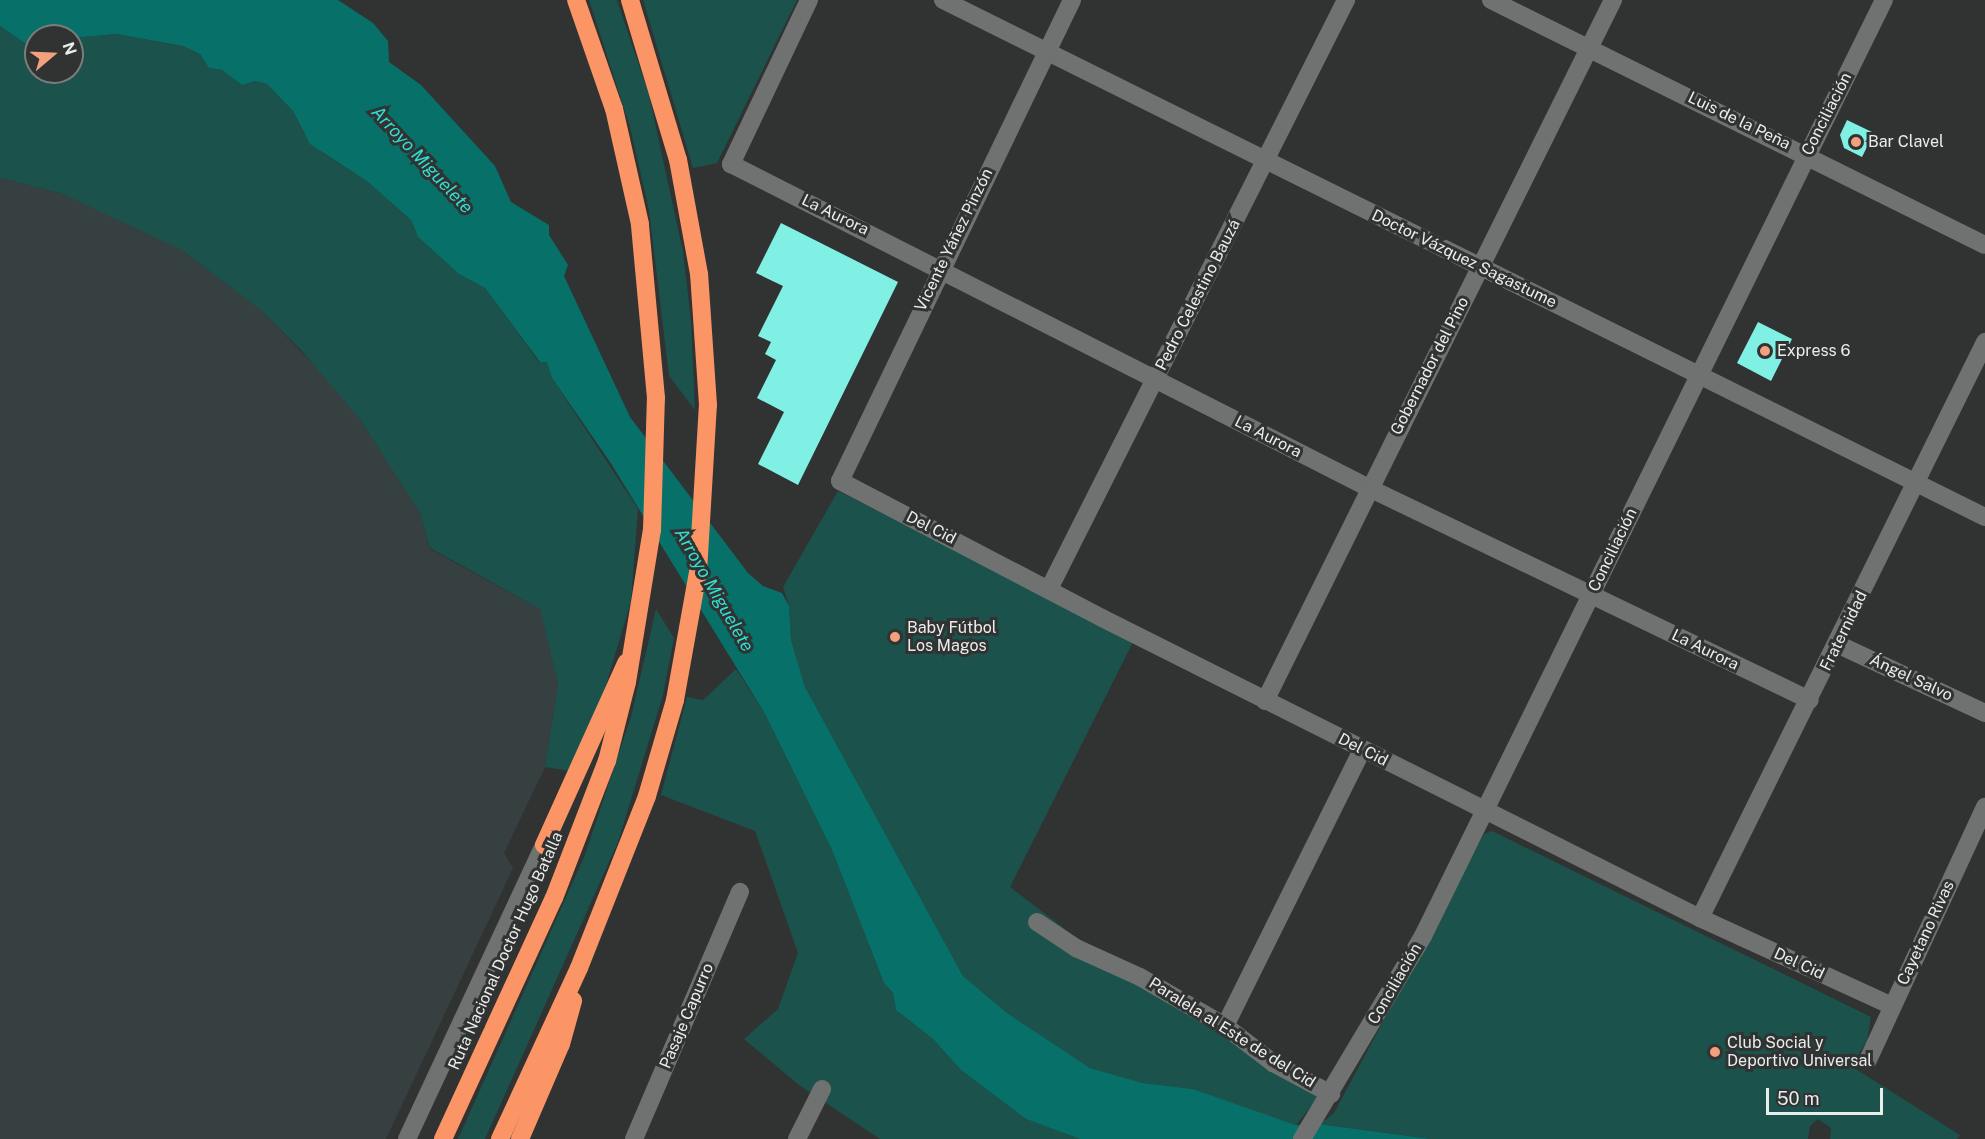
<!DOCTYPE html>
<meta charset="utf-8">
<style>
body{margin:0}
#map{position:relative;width:1985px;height:1139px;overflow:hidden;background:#303332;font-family:"Public Sans",sans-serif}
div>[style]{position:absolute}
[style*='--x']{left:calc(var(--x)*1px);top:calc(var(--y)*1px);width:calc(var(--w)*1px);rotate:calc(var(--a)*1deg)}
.built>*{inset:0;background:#374040}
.green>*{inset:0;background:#1b524c}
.water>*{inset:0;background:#077068}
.building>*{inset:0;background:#7ff0e3}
.street>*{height:18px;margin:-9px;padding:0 9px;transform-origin:9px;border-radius:9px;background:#6f7271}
.highway>*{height:18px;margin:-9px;padding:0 9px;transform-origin:9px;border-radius:9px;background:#fb9566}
.dots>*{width:16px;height:16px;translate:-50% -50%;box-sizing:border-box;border:3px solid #303332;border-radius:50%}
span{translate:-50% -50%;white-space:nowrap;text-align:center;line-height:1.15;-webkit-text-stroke:6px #303332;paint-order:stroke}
.street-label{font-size:16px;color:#ebecec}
.poi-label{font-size:16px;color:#ebecec}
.left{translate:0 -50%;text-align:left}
.water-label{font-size:18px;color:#2fdfd1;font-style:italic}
.north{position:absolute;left:24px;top:24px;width:60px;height:60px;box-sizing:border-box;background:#303332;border:2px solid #7b7d7c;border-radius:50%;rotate:71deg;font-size:16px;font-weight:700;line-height:24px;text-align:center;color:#ebecec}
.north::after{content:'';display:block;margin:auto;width:21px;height:27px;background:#f1a17d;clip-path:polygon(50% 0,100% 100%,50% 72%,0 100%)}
.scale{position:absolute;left:1766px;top:1088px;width:117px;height:27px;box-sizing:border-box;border:3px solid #ebecec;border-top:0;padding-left:8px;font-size:18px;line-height:21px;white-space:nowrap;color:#ebecec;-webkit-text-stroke:4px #303332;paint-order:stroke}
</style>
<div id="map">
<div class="built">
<i style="clip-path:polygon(0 178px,63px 194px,146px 231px,182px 250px,263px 312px,340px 392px,359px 418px,420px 513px,430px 549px,540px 609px,558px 684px,545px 767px,504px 853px,513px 868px,386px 1139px,0 1139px)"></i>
</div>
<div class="green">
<i style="clip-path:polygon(589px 0,617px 0,649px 95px,683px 252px,691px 320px,695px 410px,669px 376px,649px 210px,630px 127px)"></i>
<i style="clip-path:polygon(643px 0,797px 0,717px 163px,693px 168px)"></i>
<i style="clip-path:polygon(0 26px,29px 46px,36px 46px,36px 72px,72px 72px,72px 38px,116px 34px,183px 46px,200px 54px,209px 68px,222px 70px,242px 85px,255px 81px,267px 84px,293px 111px,304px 133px,323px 153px,368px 182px,411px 220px,418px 237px,459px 274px,485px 288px,539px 362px,547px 361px,552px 378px,638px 509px,631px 601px,606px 685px,570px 771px,545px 767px,558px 684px,540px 609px,430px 548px,420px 513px,359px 418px,301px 350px,263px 312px,182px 250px,63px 194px,0 178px)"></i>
<i style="clip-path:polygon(838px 491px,1134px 640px,1010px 887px,1117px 969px,1320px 1095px,1296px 1125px,1193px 1089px,1143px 1083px,1090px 1068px,1007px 1013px,963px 976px,805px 687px,791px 640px,789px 606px,783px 587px)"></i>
<i style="clip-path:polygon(656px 609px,674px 638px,663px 695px,618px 842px,485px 1139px,458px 1139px,585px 855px,631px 717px)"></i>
<i style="clip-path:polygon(736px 669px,765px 714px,832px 850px,884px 983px,893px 993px,896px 1010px,933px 1039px,961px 1070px,1026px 1119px,1080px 1139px,880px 1139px,799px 1085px,744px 1039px,778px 1009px,798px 953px,755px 831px,661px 795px,687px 697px,703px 700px)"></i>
<i style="clip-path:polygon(1492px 831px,1871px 1017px,1867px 1041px,1851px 1066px,1960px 1135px,1957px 1139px,1830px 1139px,1831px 1128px,1818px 1119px,1810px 1126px,1808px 1139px,1431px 1139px,1320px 1124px,1334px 1113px,1484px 834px)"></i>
</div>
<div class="water">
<i style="clip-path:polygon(0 0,338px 0,373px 23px,388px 41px,389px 62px,421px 85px,495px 166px,511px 202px,549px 225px,549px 235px,568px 265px,564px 276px,630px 417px,748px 573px,763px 586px,782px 593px,789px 606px,791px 640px,805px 687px,963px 976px,1007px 1013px,1090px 1068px,1143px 1083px,1193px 1089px,1296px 1125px,1319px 1124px,1431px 1139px,1080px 1139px,1026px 1119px,961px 1070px,933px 1039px,896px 1010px,893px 993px,884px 983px,832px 850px,765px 714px,610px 462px,552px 378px,547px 362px,540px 362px,485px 288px,459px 274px,418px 237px,411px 220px,368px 182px,310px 144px,293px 111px,267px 84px,255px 81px,242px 85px,222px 70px,209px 68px,200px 54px,183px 46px,116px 34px,72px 38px,36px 36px,36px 46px,29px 46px,0 26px)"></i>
</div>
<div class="building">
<i style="clip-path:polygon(1847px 120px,1874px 133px,1862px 157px,1844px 148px,1840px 135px)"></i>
<i style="clip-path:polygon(781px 223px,898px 282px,798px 485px,758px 464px,784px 412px,757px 398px,776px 360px,765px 354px,771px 342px,758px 336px,783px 286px,756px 273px)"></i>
<i style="clip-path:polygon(1758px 322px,1792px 339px,1771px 381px,1737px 363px)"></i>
</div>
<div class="street">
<i style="--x:809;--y:0;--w:182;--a:115.4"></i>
<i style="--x:731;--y:164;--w:716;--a:26.92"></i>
<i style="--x:1369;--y:488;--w:489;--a:25.7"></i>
<i style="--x:943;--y:0;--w:1163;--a:26.39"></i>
<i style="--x:1072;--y:0;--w:534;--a:115.75"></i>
<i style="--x:840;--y:481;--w:296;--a:27.6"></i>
<i style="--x:1102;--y:618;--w:669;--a:26.64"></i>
<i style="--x:1700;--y:918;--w:211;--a:24.6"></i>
<i style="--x:1491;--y:0;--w:551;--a:26.38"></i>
<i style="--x:1049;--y:589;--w:660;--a:-63.24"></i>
<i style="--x:1837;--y:644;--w:163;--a:25"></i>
<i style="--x:1265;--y:701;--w:783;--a:-63.6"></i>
<i style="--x:1700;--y:918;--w:643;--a:-63.67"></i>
<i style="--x:1037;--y:922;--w:47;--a:33.7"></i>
<i style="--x:1076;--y:948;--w:70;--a:24.4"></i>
<i style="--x:1140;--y:977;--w:98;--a:30"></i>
<i style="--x:1225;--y:1026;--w:61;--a:37.6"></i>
<i style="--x:1273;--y:1063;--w:66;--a:28.1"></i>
<i style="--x:1225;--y:1026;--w:308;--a:-63.6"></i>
<i style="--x:1868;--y:1060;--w:279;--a:-65.2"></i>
<i style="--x:407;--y:1139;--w:324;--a:-65"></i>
<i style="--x:634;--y:1139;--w:269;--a:-66.8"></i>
<i style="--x:797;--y:1139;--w:56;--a:-63.4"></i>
<i style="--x:1302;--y:1139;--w:236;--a:-59.2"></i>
<i style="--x:1423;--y:936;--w:1043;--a:-63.78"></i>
</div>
<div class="highway">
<i style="--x:544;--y:845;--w:200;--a:-65.7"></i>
<i style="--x:443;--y:1139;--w:265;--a:-65.3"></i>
<i style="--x:554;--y:898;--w:147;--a:-68.9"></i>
<i style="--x:607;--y:761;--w:81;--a:-75.8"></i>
<i style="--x:627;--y:682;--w:154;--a:-80.7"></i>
<i style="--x:652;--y:530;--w:132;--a:-88.3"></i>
<i style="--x:656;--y:398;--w:175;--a:-95.3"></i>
<i style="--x:640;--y:224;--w:118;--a:-102.7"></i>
<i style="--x:614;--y:109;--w:115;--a:-109.2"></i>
<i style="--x:500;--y:1139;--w:188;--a:-65.2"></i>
<i style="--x:579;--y:968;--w:185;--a:-68.4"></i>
<i style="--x:647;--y:796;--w:100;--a:-73.7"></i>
<i style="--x:675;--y:700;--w:130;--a:-79.8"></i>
<i style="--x:698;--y:572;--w:167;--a:-86.6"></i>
<i style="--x:708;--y:405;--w:131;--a:-93.9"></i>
<i style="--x:699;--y:274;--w:116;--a:-100.4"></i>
<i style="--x:678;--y:160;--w:167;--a:-106.7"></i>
<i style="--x:520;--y:1139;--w:103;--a:-66.7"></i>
<i style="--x:561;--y:1044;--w:45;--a:-74.4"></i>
</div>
<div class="dots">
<i style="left:1856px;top:142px;background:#f1a17d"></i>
<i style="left:1765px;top:351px;background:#f1a17d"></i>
<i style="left:895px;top:637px;background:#f1a17d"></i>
<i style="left:1715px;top:1052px;background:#f1a17d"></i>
</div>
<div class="street-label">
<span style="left:1827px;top:114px;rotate:-63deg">Conciliación</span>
<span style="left:1739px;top:121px;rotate:26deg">Luis de la Peña</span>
<span style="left:835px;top:215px;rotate:26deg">La Aurora</span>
<span style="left:954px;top:240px;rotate:-64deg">Vicente Yáñez Pinzón</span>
<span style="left:1464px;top:259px;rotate:26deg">Doctor Vázquez Sagastume</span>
<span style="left:1198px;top:295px;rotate:-63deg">Pedro Celestino Bauzá</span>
<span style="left:1430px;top:366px;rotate:-63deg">Gobernador del Pino</span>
<span style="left:1268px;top:437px;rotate:27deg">La Aurora</span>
<span style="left:931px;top:528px;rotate:27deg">Del Cid</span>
<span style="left:1613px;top:550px;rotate:-64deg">Conciliación</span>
<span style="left:1844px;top:631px;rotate:-64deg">Fraternidad</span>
<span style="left:1705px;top:650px;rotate:26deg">La Aurora</span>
<span style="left:1911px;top:678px;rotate:25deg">Ángel Salvo</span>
<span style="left:1363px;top:750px;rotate:27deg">Del Cid</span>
<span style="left:1926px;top:933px;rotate:-65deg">Cayetano Rivas</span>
<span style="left:506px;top:951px;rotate:-66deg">Ruta Nacional Doctor Hugo Batalla</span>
<span style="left:1799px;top:964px;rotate:25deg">Del Cid</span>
<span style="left:1395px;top:984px;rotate:-60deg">Conciliación</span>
<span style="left:687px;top:1016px;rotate:-67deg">Pasaje Capurro</span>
<span style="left:1232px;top:1033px;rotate:32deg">Paralela al Este de del Cid</span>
</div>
<div class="poi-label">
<span class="left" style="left:1868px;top:142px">Bar Clavel</span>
<span class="left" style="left:1777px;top:351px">Express 6</span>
<span class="left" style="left:907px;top:637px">Baby Fútbol<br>Los Magos</span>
<span class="left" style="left:1727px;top:1052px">Club Social y<br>Deportivo Universal</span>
</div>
<div class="water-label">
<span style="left:422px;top:160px;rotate:47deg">Arroyo Miguelete</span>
<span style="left:714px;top:590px;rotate:60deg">Arroyo Miguelete</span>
</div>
<div class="north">N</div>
<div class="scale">50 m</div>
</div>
